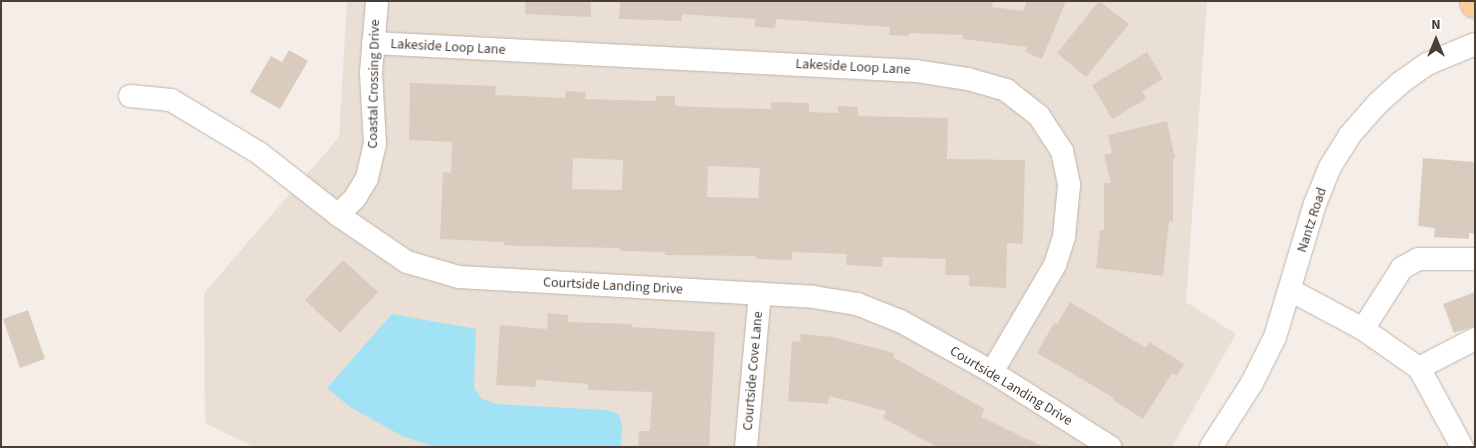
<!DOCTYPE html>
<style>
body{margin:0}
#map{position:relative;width:1476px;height:448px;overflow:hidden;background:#f5eee8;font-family:"Source Sans 3",sans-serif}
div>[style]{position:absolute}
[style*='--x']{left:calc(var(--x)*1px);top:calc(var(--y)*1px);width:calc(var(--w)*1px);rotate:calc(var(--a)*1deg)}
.residential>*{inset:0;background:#e9dfd5}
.water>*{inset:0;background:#a1e2f5}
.building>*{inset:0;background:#dacbbf}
.roads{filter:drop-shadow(0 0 1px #c1b4aa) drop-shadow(0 0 1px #c1b4aa)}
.minor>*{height:22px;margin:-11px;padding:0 11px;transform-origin:11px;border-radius:11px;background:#fff}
.major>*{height:28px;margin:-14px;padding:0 14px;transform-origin:14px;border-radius:14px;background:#ffce97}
span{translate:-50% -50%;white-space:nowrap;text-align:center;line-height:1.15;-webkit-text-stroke:4px #fff;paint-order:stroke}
.street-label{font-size:14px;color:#493e36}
.frame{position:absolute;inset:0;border:2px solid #493e36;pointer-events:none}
.north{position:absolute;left:1411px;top:15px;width:50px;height:50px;-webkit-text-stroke:4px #fff;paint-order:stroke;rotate:0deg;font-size:14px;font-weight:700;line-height:20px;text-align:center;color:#493e36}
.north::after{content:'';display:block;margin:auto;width:18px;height:22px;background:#493e36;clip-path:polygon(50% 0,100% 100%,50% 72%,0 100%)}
</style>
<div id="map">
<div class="residential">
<i style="clip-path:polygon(347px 1px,1207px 1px,1186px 302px,1236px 334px,1172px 447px,254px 447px,205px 423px,204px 293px,339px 137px)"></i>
</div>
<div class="water">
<i style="clip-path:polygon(392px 314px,476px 329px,474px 388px,482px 399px,496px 404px,607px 410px,619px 414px,622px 426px,621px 447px,436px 447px,402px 436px,350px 407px,327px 388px)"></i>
</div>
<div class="building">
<i style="clip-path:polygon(525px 1px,591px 1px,591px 17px,525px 14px)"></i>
<i style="clip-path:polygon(620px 1px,993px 1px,992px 7px,1023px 11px,1027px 1px,1066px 1px,1042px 59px,1025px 52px,1027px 47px,963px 39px,963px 35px,909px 33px,909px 36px,889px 35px,890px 27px,776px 19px,775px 28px,755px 27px,755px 19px,682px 14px,682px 21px,619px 19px)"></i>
<i style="clip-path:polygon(1099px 1px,1129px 24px,1086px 77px,1057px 53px)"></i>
<i style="clip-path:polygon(289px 50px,308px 61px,280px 109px,250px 92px,271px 56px,282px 62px)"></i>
<i style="clip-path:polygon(1147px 52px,1163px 79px,1142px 92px,1146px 99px,1112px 119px,1092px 85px)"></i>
<i style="clip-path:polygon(evenodd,410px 83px,496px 86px,495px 95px,565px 98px,566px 91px,586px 92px,585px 99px,656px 101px,656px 96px,675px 96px,675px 106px,726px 108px,771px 109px,771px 102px,809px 103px,809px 112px,838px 113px,838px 106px,858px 107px,858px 116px,948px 118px,947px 159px,1025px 160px,1023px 244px,1007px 243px,1006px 288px,969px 286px,969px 275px,945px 275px,946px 259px,883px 257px,882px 267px,846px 265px,847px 254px,792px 252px,792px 260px,756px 259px,756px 256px,665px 255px,665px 252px,620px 251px,620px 248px,522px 246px,504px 245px,504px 242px,440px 239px,443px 172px,451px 173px,452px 142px,409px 140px,410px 83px,573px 158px,623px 160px,622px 190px,572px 189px,573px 158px,410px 83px,708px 166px,760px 168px,758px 198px,707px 197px,708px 166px)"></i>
<i style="clip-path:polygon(1167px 121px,1175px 158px,1173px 159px,1173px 221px,1169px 221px,1163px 276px,1096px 268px,1100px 230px,1104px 230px,1104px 183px,1111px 183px,1104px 155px,1112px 153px,1108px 135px)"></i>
<i style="clip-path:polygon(1423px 158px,1475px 162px,1475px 234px,1469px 233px,1469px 239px,1434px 237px,1435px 228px,1418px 226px)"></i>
<i style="clip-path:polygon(343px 260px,378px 292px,340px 333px,305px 300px)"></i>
<i style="clip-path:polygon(1475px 292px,1475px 326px,1454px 333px,1443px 304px)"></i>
<i style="clip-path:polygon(1070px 302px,1146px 348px,1149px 342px,1184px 364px,1177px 376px,1172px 373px,1143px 419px,1113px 400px,1114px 398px,1037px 353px,1054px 323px,1057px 324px)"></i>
<i style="clip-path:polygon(28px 310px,45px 359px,20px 368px,3px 319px)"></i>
<i style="clip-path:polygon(548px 313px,568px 315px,568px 322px,632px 324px,632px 327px,715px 332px,709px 447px,638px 447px,639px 431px,650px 431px,652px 392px,588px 390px,588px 384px,536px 380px,535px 387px,496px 385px,500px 325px,547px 329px)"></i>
<i style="clip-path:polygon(801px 334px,833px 337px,894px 353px,893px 357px,985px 409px,981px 417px,1044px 447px,937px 447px,883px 418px,886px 411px,829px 396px,828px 404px,788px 401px,792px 341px,800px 342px)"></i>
</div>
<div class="roads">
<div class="minor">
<i style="--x:373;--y:43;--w:544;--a:2.95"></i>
<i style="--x:916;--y:71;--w:53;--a:8.7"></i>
<i style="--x:968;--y:79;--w:40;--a:16"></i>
<i style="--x:1006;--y:90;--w:42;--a:38.2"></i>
<i style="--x:1039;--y:116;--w:42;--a:56.7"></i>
<i style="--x:1062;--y:151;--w:35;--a:78"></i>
<i style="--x:1069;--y:185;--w:52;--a:95.5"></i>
<i style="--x:1064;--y:237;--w:29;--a:108"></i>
<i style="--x:1055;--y:265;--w:124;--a:120.5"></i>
<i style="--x:130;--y:96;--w:41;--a:5.6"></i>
<i style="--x:171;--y:100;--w:103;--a:31.1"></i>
<i style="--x:259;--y:153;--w:100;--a:38.1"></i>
<i style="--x:338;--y:215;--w:83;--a:34.3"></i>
<i style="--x:407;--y:262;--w:54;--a:16.1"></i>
<i style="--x:459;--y:277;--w:355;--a:3.2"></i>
<i style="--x:813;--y:297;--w:45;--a:9"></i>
<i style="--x:857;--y:304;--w:46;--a:21.6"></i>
<i style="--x:900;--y:321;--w:105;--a:29"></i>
<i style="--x:992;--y:372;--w:140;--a:32.4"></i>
<i style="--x:338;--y:215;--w:24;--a:-45"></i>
<i style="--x:355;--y:198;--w:23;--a:-59"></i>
<i style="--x:367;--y:178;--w:35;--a:-77"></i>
<i style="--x:375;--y:144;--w:71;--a:-93.2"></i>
<i style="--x:371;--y:73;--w:72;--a:-85.2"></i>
<i style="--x:1290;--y:290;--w:83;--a:28.1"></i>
<i style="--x:1363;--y:329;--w:68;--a:34.9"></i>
<i style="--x:1419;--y:368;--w:63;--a:-27.4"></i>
<i style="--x:1363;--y:329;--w:72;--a:-57.4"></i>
<i style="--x:1402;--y:268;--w:19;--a:-28"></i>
<i style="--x:1419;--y:259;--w:56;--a:0"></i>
<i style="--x:1419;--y:368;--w:90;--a:61.4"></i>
<i style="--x:746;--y:447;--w:154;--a:-84.8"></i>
<i style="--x:1211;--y:447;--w:76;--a:-57.4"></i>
<i style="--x:1252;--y:383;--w:51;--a:-63.4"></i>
<i style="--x:1275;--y:337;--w:139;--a:-73.3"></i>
<i style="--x:1315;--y:204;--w:40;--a:-68"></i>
<i style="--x:1330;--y:167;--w:36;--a:-58"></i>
<i style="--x:1349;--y:136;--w:43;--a:-48.8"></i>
<i style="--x:1377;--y:104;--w:31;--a:-42"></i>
<i style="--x:1400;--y:83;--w:33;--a:-35"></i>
<i style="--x:1427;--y:64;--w:52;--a:-22.6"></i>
</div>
<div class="major">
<i style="--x:1474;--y:1;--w:3;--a:72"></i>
</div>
</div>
<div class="street-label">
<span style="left:448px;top:47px;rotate:3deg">Lakeside Loop Lane</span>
<span style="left:853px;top:67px;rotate:3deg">Lakeside Loop Lane</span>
<span style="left:374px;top:84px;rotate:-89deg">Coastal Crossing Drive</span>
<span style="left:1312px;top:220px;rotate:-72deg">Nantz Road</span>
<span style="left:613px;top:286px;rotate:3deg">Courtside Landing Drive</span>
<span style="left:753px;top:371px;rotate:-85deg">Courtside Cove Lane</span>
<span style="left:1011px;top:386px;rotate:31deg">Courtside Landing Drive</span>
</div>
<div class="frame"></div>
<div class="north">N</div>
</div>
